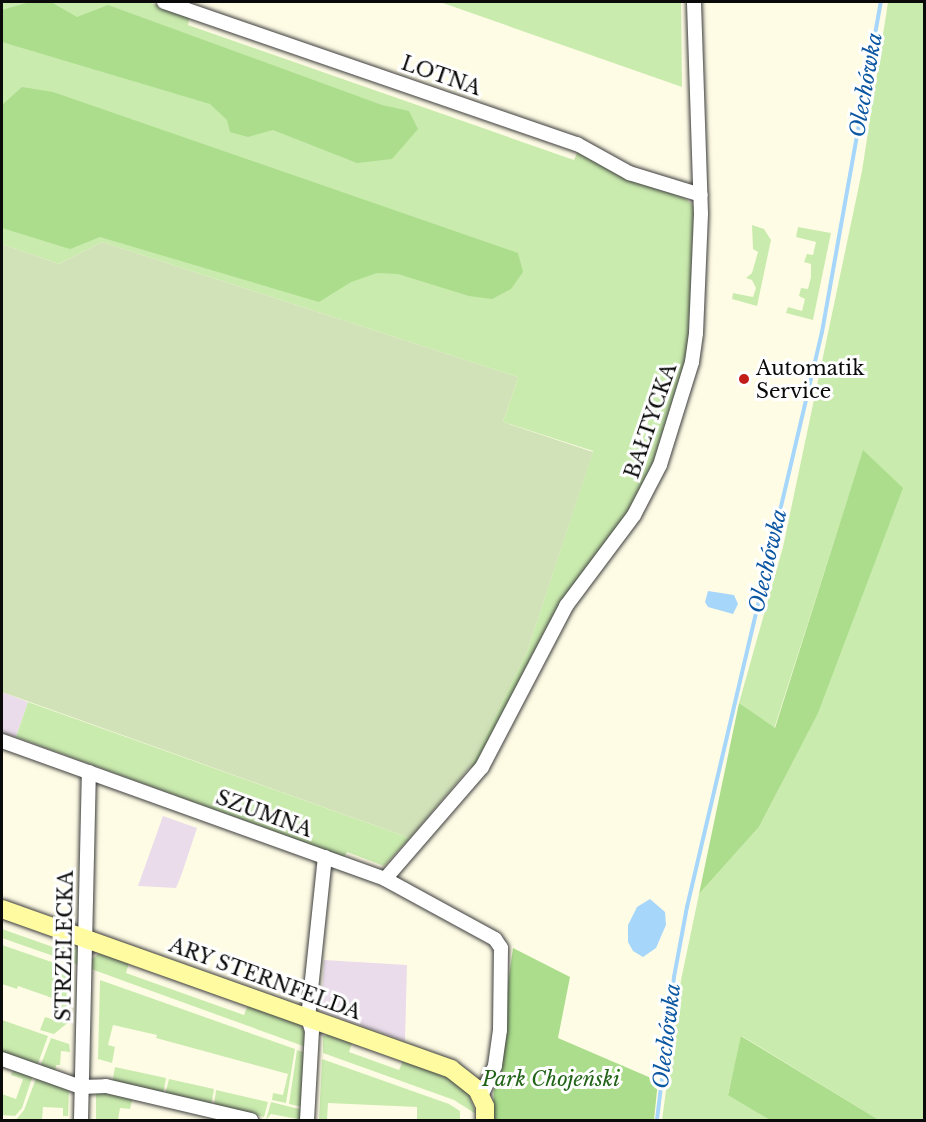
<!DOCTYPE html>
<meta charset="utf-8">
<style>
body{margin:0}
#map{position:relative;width:926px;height:1122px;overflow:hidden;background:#fffce6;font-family:"Libre Baskerville",serif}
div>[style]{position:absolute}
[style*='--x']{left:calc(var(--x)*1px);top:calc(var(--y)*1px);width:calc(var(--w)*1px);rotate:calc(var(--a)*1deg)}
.industrial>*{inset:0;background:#eadcea}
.green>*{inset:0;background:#caebae}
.forest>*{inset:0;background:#abdd8c}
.cemetery>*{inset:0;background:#d1e1b8}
.water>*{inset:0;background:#a7d6fb}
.stream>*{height:4px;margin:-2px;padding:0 2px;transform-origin:2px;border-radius:2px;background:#a7d6fb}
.roads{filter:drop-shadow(0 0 2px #3d3d3d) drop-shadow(0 0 2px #3d3d3d)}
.street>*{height:14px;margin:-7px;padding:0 7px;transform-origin:7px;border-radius:7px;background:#fff}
.secondary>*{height:18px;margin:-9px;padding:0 9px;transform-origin:9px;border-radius:9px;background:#fffba1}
.dots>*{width:16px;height:16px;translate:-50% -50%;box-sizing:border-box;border:3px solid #fff;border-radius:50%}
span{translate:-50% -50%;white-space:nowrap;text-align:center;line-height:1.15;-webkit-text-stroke:6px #fff;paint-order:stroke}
.street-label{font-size:20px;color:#0a0a0a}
.poi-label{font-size:20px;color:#0a0a0a}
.left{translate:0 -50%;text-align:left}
.park-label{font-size:20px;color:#226417;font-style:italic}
.water-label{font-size:21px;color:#0c57a2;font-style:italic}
.frame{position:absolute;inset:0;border:3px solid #0a0a0a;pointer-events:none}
</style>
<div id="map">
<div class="industrial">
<i style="clip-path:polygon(2px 692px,28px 702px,16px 737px,2px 733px)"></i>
<i style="clip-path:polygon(163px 816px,197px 828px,181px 876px,176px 888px,138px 886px)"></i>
<i style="clip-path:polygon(324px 960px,407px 965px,405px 1041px,321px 1011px)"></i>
</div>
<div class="green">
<i style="clip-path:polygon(2px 2px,148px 2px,190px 15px,188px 25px,574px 160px,578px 151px,634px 180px,684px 198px,694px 206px,688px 352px,653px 471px,644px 491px,546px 628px,475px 768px,470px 767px,528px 649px,593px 451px,503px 422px,518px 377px,102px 242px,59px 264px,2px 244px)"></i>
<i style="clip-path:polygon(440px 2px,681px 2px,682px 87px)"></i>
<i style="clip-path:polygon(888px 2px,924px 2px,924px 1120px,879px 1120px,742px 1036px,728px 1094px,770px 1120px,662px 1120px,681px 980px,699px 894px,759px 827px,779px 788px,863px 451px,774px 729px,739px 703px,783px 547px,862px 171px)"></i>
<i style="clip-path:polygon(752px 225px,764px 229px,771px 240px,757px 306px,732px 299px,733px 293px,753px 297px,756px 288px,752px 280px,746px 278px,752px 273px,758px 252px,753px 249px)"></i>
<i style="clip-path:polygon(798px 227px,831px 233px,813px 320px,786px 313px,788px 307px,802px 311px,805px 299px,799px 296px,801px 288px,808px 289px,811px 277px,811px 264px,804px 262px,807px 254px,813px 255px,816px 242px,796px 237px)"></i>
<i style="clip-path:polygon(28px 702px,410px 838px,384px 866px,347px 852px,344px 857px,16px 737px)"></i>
<i style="clip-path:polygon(2px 929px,53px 947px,57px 938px,69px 943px,78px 950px,79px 965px,2px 938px)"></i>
<i style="clip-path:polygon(2px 945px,72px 969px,70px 1021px,54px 1034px,40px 1030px,45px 1017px,54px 1020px,61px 1001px,18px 986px,17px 989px,2px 984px)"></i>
<i style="clip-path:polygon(100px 953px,129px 963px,126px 973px,244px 1015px,248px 1005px,298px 1023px,306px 1033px,306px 1047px,91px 969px,92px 959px)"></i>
<i style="clip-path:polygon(100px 980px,295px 1049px,286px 1103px,272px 1100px,273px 1093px,283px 1095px,288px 1074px,156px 1038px,157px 1035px,113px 1025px,108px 1045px,115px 1047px,112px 1063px,98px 1059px)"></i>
<i style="clip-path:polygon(2px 1020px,48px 1036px,37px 1066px,2px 1053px)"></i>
<i style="clip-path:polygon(328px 1035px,352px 1043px,349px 1052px,399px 1070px,403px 1061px,448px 1076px,468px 1093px,476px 1114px,454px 1100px,323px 1053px,323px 1036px)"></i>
<i style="clip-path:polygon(51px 1038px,69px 1044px,70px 1052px,61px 1051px,60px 1065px,56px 1065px,55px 1072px,40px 1067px)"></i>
<i style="clip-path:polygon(297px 1050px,306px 1053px,303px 1107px,289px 1104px)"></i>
<i style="clip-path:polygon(322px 1059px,449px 1104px,460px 1111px,460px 1120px,417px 1120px,417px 1107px,328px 1103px,327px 1120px,319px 1120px)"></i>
<i style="clip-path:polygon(115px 1067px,166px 1078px,163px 1095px,112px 1084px)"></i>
<i style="clip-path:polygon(14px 1068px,33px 1075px,22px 1108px,15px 1116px,2px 1115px,2px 1094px,16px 1099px,23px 1079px,11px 1075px)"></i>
<i style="clip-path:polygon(37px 1076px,69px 1088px,68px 1116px,63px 1116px,63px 1108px,43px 1107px,42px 1120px,16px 1120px,24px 1110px)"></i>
<i style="clip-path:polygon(169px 1079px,214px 1089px,211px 1106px,165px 1095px)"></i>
<i style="clip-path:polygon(96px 1090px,133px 1097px,130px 1109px,120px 1108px,118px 1120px,96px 1120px)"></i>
<i style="clip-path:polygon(216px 1090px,268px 1102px,264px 1117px,214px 1106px)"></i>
<i style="clip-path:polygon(271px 1102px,303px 1110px,303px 1120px,271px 1114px,266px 1120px)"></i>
</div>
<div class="forest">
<i style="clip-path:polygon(30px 2px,51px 2px,77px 17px,108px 5px,382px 105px,409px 111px,418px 129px,392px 159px,357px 163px,273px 130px,248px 137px,230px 132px,227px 120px,210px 104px,2px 42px,2px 10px)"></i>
<i style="clip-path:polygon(22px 87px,53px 92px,518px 253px,523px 272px,511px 289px,492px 299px,469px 296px,398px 274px,377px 273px,351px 282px,319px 302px,100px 237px,70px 249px,2px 228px,2px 105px)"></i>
<i style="clip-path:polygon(863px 450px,903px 488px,818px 713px,759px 827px,699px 894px,739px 703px,775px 728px)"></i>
<i style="clip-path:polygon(513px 948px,570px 977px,558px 1038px,658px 1081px,654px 1120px,493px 1120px,494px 1083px)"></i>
<i style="clip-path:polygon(741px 1036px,879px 1120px,770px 1120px,728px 1095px)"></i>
</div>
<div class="cemetery">
<i style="clip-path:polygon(102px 242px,518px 377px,503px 422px,593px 452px,528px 649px,470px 767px,410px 838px,2px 692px,2px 244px,59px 264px)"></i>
</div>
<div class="water">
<i style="clip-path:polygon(708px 591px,734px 595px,738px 604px,733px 614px,708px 607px,705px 602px)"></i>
<i style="clip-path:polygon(650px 899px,665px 912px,666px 925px,656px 948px,643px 957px,633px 951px,628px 942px,628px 925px,637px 907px)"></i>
</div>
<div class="stream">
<i style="--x:657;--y:1120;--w:144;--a:-83.2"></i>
<i style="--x:674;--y:977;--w:71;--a:-79.5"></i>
<i style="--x:687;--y:907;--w:591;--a:-76.79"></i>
<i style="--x:822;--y:332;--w:335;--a:-79.9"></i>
</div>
<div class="roads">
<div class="street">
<i style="--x:164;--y:2;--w:437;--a:19"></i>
<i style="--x:577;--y:144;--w:60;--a:29.1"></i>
<i style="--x:629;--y:173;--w:75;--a:17"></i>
<i style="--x:2;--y:741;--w:407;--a:19.8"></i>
<i style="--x:385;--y:879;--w:125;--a:28.6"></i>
<i style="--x:495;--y:939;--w:11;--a:56"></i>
<i style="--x:501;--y:948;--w:82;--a:90.7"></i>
<i style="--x:500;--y:1030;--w:36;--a:98"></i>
<i style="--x:495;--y:1066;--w:33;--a:115"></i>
<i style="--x:385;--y:879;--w:148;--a:-49.1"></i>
<i style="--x:482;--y:767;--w:182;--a:-62.4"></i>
<i style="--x:566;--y:606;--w:114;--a:-53.2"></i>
<i style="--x:634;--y:515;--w:56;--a:-62.5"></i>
<i style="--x:660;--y:465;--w:108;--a:-72.7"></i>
<i style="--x:692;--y:362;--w:29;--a:-82"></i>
<i style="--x:696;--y:333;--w:119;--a:-87.6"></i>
<i style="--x:701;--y:214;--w:212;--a:-91.9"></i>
<i style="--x:2;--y:1059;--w:84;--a:19.5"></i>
<i style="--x:81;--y:1087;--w:25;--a:-2"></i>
<i style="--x:106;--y:1086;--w:149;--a:13.2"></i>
<i style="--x:81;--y:1120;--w:348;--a:-88.7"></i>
<i style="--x:307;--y:1120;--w:89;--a:-86.8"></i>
<i style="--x:312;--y:1031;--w:14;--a:-107"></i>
<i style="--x:308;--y:1018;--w:162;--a:-84"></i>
</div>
<div class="secondary">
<i style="--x:2;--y:909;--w:477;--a:19.6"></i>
<i style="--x:451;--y:1069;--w:33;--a:38"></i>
<i style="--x:477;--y:1089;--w:19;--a:65"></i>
<i style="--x:485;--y:1106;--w:14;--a:90"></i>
</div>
</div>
<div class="dots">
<i style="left:744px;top:379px;background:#c21d19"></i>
</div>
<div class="street-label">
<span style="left:441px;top:76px;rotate:19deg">LOTNA</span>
<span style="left:651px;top:421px;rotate:-71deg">BAŁTYCKA</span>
<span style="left:264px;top:814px;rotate:20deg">SZUMNA</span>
<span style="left:65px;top:946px;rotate:-89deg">STRZELECKA</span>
<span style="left:265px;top:979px;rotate:20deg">ARY STERNFELDA</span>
</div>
<div class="poi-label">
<span class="left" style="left:756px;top:380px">Automatik<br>Service</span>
</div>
<div class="park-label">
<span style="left:551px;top:1079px">Park Chojeński</span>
</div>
<div class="water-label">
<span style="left:866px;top:85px;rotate:-80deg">Olechówka</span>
<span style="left:768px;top:561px;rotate:-77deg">Olechówka</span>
<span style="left:667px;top:1036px;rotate:-83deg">Olechówka</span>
</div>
<div class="frame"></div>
</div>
